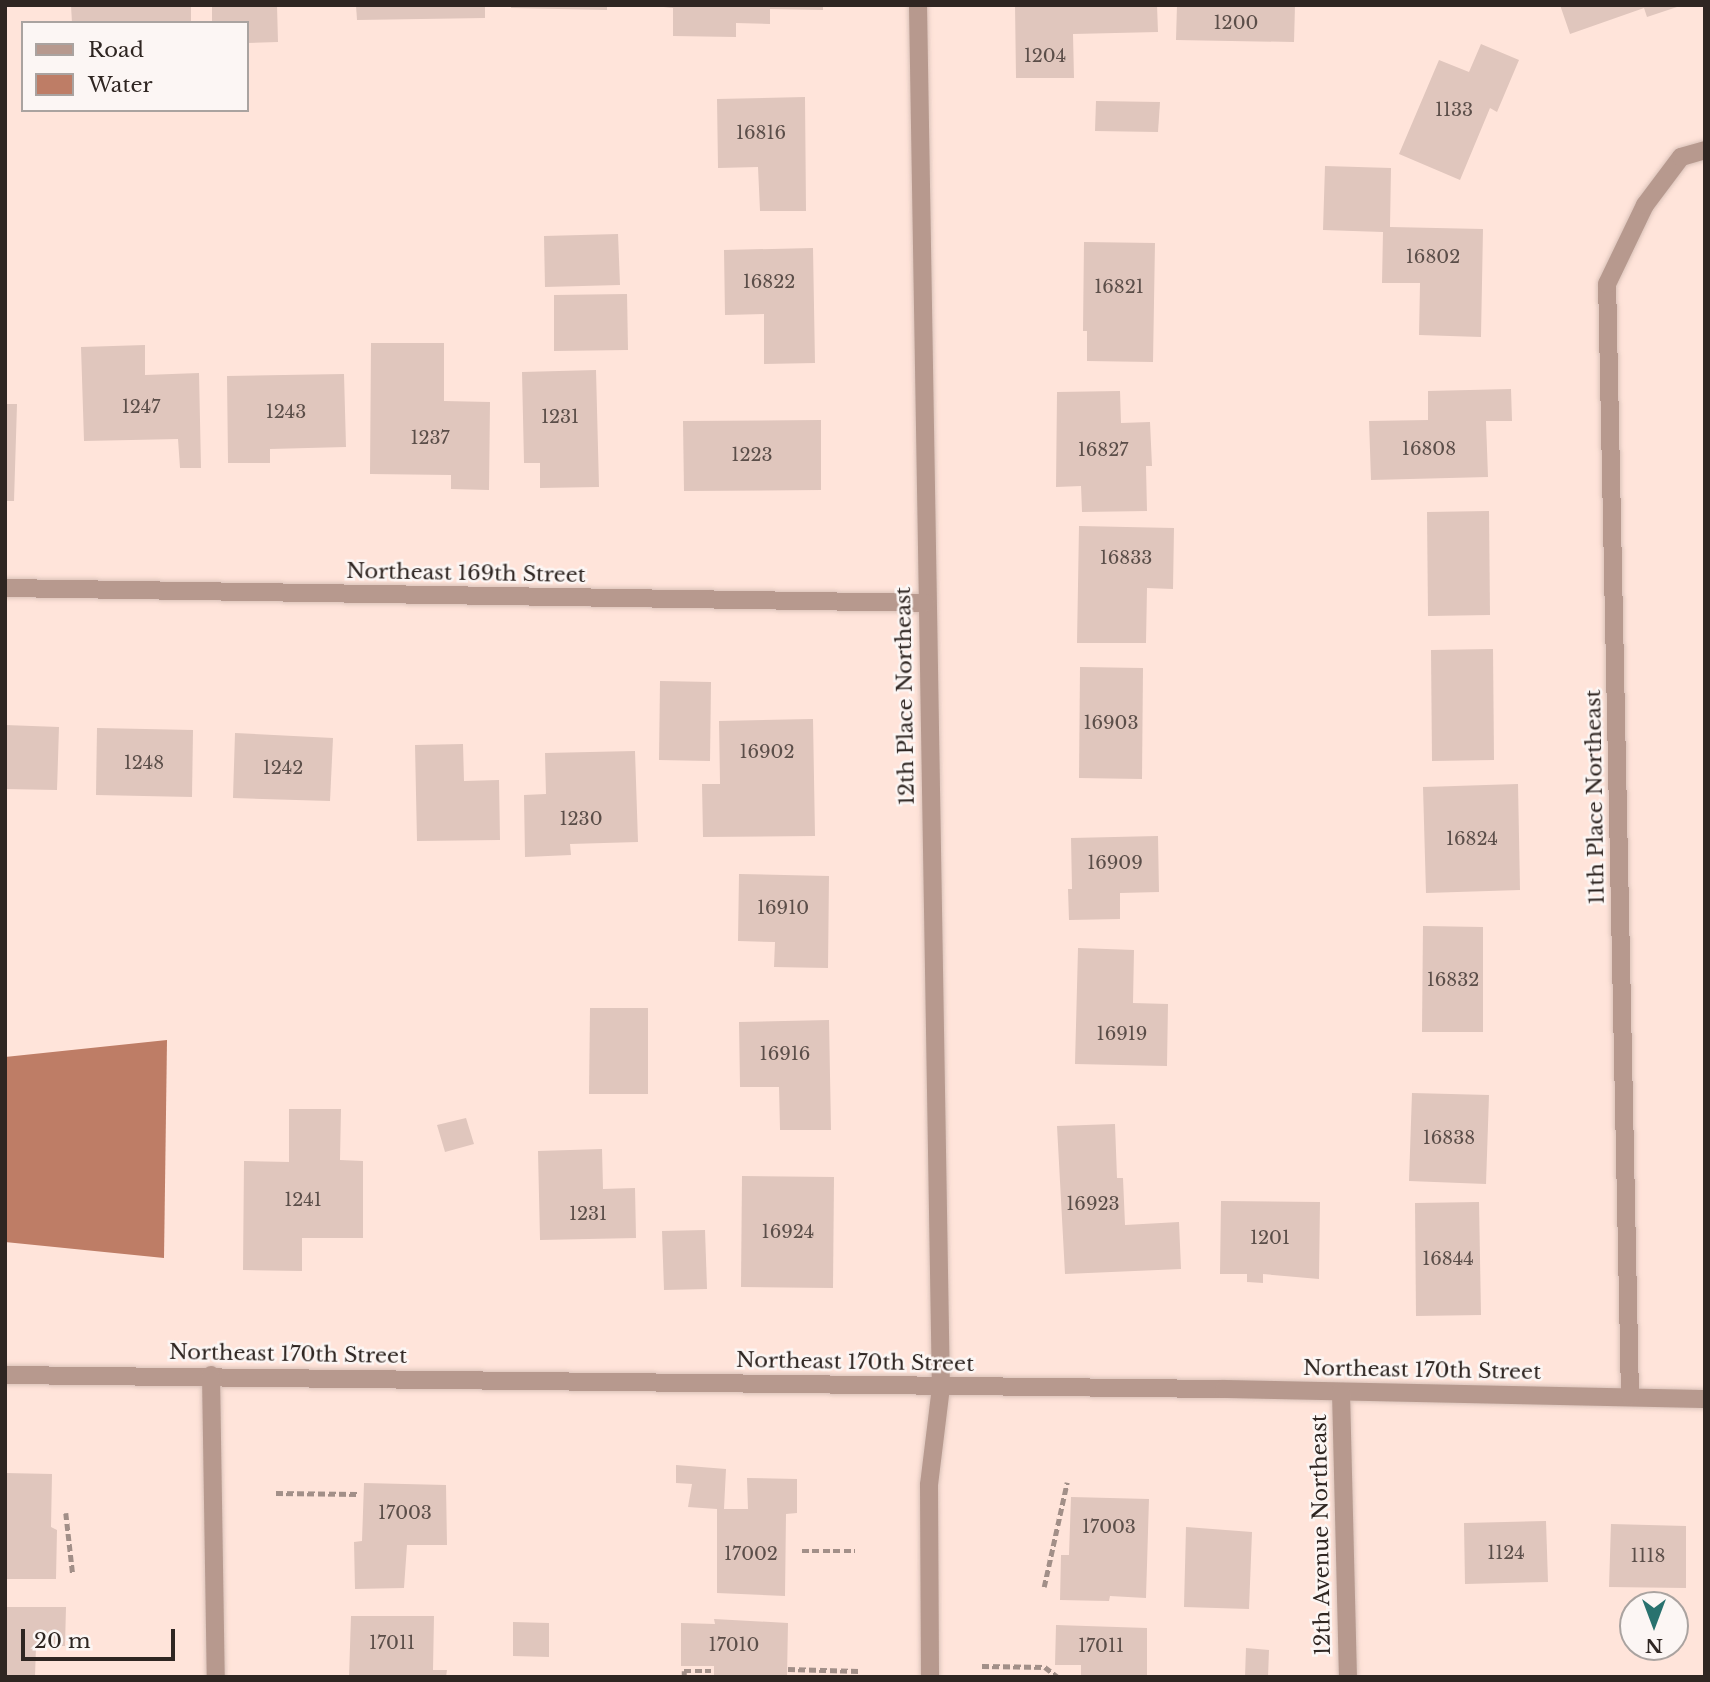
<!DOCTYPE html>
<style>
body{margin:0}
#map{position:relative;width:1710px;height:1682px;overflow:hidden;background:#ffe4da;font-family:"Libre Baskerville",serif}
div>[style]{position:absolute}
[style*='--x']{left:calc(var(--x)*1px);top:calc(var(--y)*1px);width:calc(var(--w)*1px);rotate:calc(var(--a)*1deg)}
.water>*{inset:0;background:#be7d66}
.building>*{inset:0;background:#e0c6bd}
.path>*{height:4.5px;margin-top:-2.25px;transform-origin:0;background:repeating-linear-gradient(90deg,#a28f88 0 7px,transparent 0 10.5px)}
.roads{filter:drop-shadow(0 0 2px #dac2b9) drop-shadow(0 0 2px #dac2b9)}
.minor>*{height:18px;margin:-9px;padding:0 9px;transform-origin:9px;border-radius:9px;background:#b7998e}
span{translate:-50% -50%;white-space:nowrap;text-align:center;line-height:1.15;-webkit-text-stroke:5px #fcf6f4;paint-order:stroke}
.number-label{font-size:18px;color:#5b4e49}
.number-label span{-webkit-text-stroke-width:0}
.street-label{font-size:21px;color:#2f2622}
.frame{position:absolute;inset:0;border:7px solid #2f2622;pointer-events:none}
.legend{position:absolute;left:21px;top:21px;width:228px;height:91px;box-sizing:border-box;background:#fcf6f4;border:2px solid #aaa3a0;margin:0;padding:9px 12px;list-style:none;font-size:21px;color:#2f2622}
.legend li{display:flex;align-items:center;gap:14px;height:35px}
.legend b{width:35px;border:2px solid #aaa3a0}
.north{position:absolute;left:1619px;top:1591px;width:70px;height:70px;box-sizing:border-box;background:#fcf6f4;border:2px solid #aaa3a0;border-radius:50%;rotate:180deg;font-size:19px;font-weight:700;line-height:28px;text-align:center;color:#2f2622}
.north::after{content:'';display:block;margin:auto;width:24px;height:32px;background:#29726f;clip-path:polygon(50% 0,100% 100%,50% 72%,0 100%)}
.scale{position:absolute;left:21px;top:1629px;width:154px;height:32px;box-sizing:border-box;border:4px solid #2f2622;border-top:0;padding-left:9px;font-size:21px;line-height:24px;white-space:nowrap;color:#2f2622;-webkit-text-stroke:5px #fcf6f4;paint-order:stroke}
</style>
<div id="map">
<div class="water">
<i style="clip-path:polygon(167px 1040px,164px 1258px,5px 1242px,5px 1057px)"></i>
</div>
<div class="building">
<i style="clip-path:polygon(71px 5px,191px 5px,191px 23px,72px 23px)"></i>
<i style="clip-path:polygon(212px 5px,277px 5px,278px 42px,247px 43px,247px 23px,212px 23px)"></i>
<i style="clip-path:polygon(356px 5px,485px 5px,485px 18px,357px 20px)"></i>
<i style="clip-path:polygon(511px 5px,607px 5px,607px 10px,511px 8px)"></i>
<i style="clip-path:polygon(645px 5px,823px 5px,823px 10px,770px 9px,770px 24px,736px 23px,736px 37px,673px 36px,673px 8px)"></i>
<i style="clip-path:polygon(1015px 5px,1157px 5px,1158px 32px,1073px 34px,1074px 78px,1016px 78px)"></i>
<i style="clip-path:polygon(1177px 5px,1295px 5px,1294px 42px,1176px 40px)"></i>
<i style="clip-path:polygon(1560px 5px,1680px 5px,1680px 6px,1647px 17px,1644px 8px,1570px 34px)"></i>
<i style="clip-path:polygon(1481px 44px,1519px 60px,1497px 112px,1490px 108px,1460px 180px,1399px 154px,1439px 60px,1469px 72px)"></i>
<i style="clip-path:polygon(805px 97px,806px 211px,760px 211px,758px 167px,718px 168px,717px 99px)"></i>
<i style="clip-path:polygon(1096px 101px,1160px 102px,1158px 132px,1095px 131px)"></i>
<i style="clip-path:polygon(1325px 166px,1391px 168px,1390px 227px,1483px 229px,1481px 337px,1419px 335px,1420px 283px,1382px 283px,1383px 232px,1323px 230px)"></i>
<i style="clip-path:polygon(618px 234px,620px 285px,545px 287px,544px 236px)"></i>
<i style="clip-path:polygon(1084px 242px,1155px 243px,1153px 362px,1087px 361px,1087px 331px,1083px 331px)"></i>
<i style="clip-path:polygon(813px 248px,815px 363px,764px 364px,764px 314px,725px 315px,724px 250px)"></i>
<i style="clip-path:polygon(627px 294px,628px 350px,554px 351px,554px 295px)"></i>
<i style="clip-path:polygon(371px 343px,444px 343px,444px 401px,490px 402px,489px 490px,451px 489px,451px 475px,370px 474px)"></i>
<i style="clip-path:polygon(145px 345px,145px 375px,199px 373px,201px 468px,180px 468px,178px 439px,84px 441px,81px 347px)"></i>
<i style="clip-path:polygon(596px 370px,599px 487px,540px 488px,540px 463px,524px 463px,522px 372px)"></i>
<i style="clip-path:polygon(344px 374px,346px 447px,270px 449px,270px 463px,228px 463px,227px 376px)"></i>
<i style="clip-path:polygon(1511px 389px,1512px 421px,1486px 421px,1488px 477px,1371px 480px,1369px 421px,1428px 420px,1428px 391px)"></i>
<i style="clip-path:polygon(1120px 391px,1121px 423px,1150px 422px,1152px 466px,1146px 466px,1147px 511px,1082px 512px,1081px 486px,1056px 487px,1057px 392px)"></i>
<i style="clip-path:polygon(5px 404px,17px 404px,14px 501px,5px 501px)"></i>
<i style="clip-path:polygon(821px 420px,821px 490px,684px 491px,683px 421px)"></i>
<i style="clip-path:polygon(1489px 511px,1490px 615px,1428px 616px,1427px 512px)"></i>
<i style="clip-path:polygon(1079px 526px,1174px 528px,1173px 589px,1147px 588px,1146px 643px,1077px 643px)"></i>
<i style="clip-path:polygon(1493px 649px,1494px 760px,1432px 761px,1431px 650px)"></i>
<i style="clip-path:polygon(1080px 667px,1143px 668px,1142px 779px,1079px 778px)"></i>
<i style="clip-path:polygon(660px 681px,711px 682px,710px 761px,659px 760px)"></i>
<i style="clip-path:polygon(813px 719px,815px 836px,703px 837px,702px 784px,720px 784px,719px 721px)"></i>
<i style="clip-path:polygon(5px 725px,59px 727px,57px 790px,5px 789px)"></i>
<i style="clip-path:polygon(97px 728px,193px 730px,192px 797px,96px 795px)"></i>
<i style="clip-path:polygon(235px 733px,333px 738px,330px 801px,233px 798px)"></i>
<i style="clip-path:polygon(463px 744px,464px 781px,499px 780px,500px 840px,417px 841px,415px 745px)"></i>
<i style="clip-path:polygon(635px 751px,638px 842px,570px 844px,571px 855px,525px 857px,524px 795px,546px 794px,545px 753px)"></i>
<i style="clip-path:polygon(1518px 784px,1520px 890px,1426px 893px,1423px 787px)"></i>
<i style="clip-path:polygon(1158px 836px,1159px 892px,1120px 893px,1120px 919px,1069px 920px,1068px 889px,1072px 889px,1071px 838px)"></i>
<i style="clip-path:polygon(739px 874px,829px 876px,828px 968px,774px 967px,775px 942px,738px 941px)"></i>
<i style="clip-path:polygon(1423px 926px,1483px 927px,1483px 1032px,1422px 1032px)"></i>
<i style="clip-path:polygon(1078px 948px,1134px 950px,1133px 1003px,1168px 1004px,1167px 1066px,1075px 1064px)"></i>
<i style="clip-path:polygon(590px 1008px,648px 1008px,648px 1094px,589px 1094px)"></i>
<i style="clip-path:polygon(829px 1020px,831px 1130px,780px 1130px,779px 1087px,740px 1087px,739px 1022px)"></i>
<i style="clip-path:polygon(1412px 1093px,1489px 1095px,1486px 1184px,1409px 1181px)"></i>
<i style="clip-path:polygon(289px 1109px,341px 1109px,340px 1160px,363px 1161px,363px 1238px,302px 1238px,302px 1271px,243px 1270px,244px 1161px,289px 1162px)"></i>
<i style="clip-path:polygon(466px 1118px,474px 1144px,445px 1152px,437px 1125px)"></i>
<i style="clip-path:polygon(1115px 1124px,1117px 1178px,1123px 1178px,1125px 1225px,1179px 1222px,1181px 1269px,1065px 1274px,1057px 1126px)"></i>
<i style="clip-path:polygon(602px 1149px,603px 1189px,635px 1188px,636px 1238px,540px 1240px,538px 1151px)"></i>
<i style="clip-path:polygon(742px 1176px,834px 1177px,833px 1288px,741px 1287px)"></i>
<i style="clip-path:polygon(1221px 1201px,1320px 1202px,1319px 1279px,1263px 1274px,1263px 1283px,1247px 1282px,1247px 1274px,1220px 1274px)"></i>
<i style="clip-path:polygon(1479px 1202px,1481px 1315px,1416px 1316px,1415px 1203px)"></i>
<i style="clip-path:polygon(705px 1230px,707px 1289px,664px 1290px,662px 1231px)"></i>
<i style="clip-path:polygon(676px 1465px,726px 1469px,724px 1509px,748px 1509px,747px 1478px,797px 1479px,797px 1513px,786px 1514px,785px 1596px,717px 1593px,717px 1509px,688px 1507px,692px 1484px,676px 1483px)"></i>
<i style="clip-path:polygon(5px 1473px,52px 1474px,51px 1527px,57px 1530px,56px 1579px,7px 1579px)"></i>
<i style="clip-path:polygon(364px 1483px,446px 1485px,447px 1545px,407px 1545px,404px 1588px,355px 1589px,354px 1542px,362px 1541px)"></i>
<i style="clip-path:polygon(1071px 1497px,1149px 1499px,1146px 1598px,1110px 1596px,1109px 1601px,1060px 1600px,1061px 1555px,1069px 1555px)"></i>
<i style="clip-path:polygon(1546px 1521px,1548px 1582px,1465px 1584px,1464px 1523px)"></i>
<i style="clip-path:polygon(1611px 1524px,1686px 1526px,1686px 1588px,1609px 1587px)"></i>
<i style="clip-path:polygon(1186px 1527px,1252px 1532px,1249px 1609px,1184px 1607px)"></i>
<i style="clip-path:polygon(5px 1607px,66px 1607px,65px 1646px,36px 1646px,35px 1677px,5px 1677px)"></i>
<i style="clip-path:polygon(351px 1616px,434px 1616px,433px 1670px,447px 1670px,446px 1677px,349px 1677px)"></i>
<i style="clip-path:polygon(714px 1619px,788px 1623px,787px 1677px,714px 1677px,714px 1666px,681px 1666px,681px 1623px,715px 1624px)"></i>
<i style="clip-path:polygon(513px 1622px,549px 1623px,549px 1657px,513px 1656px)"></i>
<i style="clip-path:polygon(1056px 1625px,1147px 1628px,1147px 1677px,1081px 1677px,1081px 1665px,1055px 1665px)"></i>
<i style="clip-path:polygon(1246px 1648px,1269px 1650px,1268px 1677px,1245px 1677px)"></i>
</div>
<div class="path">
<i style="--x:276;--y:1493;--w:82;--a:0.7"></i>
<i style="--x:66;--y:1513;--w:62;--a:83.6"></i>
<i style="--x:802;--y:1551;--w:53;--a:0"></i>
<i style="--x:1044;--y:1587;--w:107;--a:-77.6"></i>
<i style="--x:982;--y:1666;--w:63;--a:0.9"></i>
<i style="--x:1045;--y:1667;--w:16;--a:38"></i>
<i style="--x:788;--y:1669;--w:71;--a:1.6"></i>
<i style="--x:684;--y:1677;--w:6;--a:-90"></i>
<i style="--x:684;--y:1671;--w:27;--a:0"></i>
</div>
<div class="roads">
<div class="minor">
<i style="--x:918;--y:5;--w:1382;--a:89.05"></i>
<i style="--x:941;--y:1387;--w:99;--a:97"></i>
<i style="--x:929;--y:1485;--w:192;--a:89.7"></i>
<i style="--x:5;--y:588;--w:921;--a:0.93"></i>
<i style="--x:5;--y:1375;--w:1219;--a:0.66"></i>
<i style="--x:1224;--y:1389;--w:481;--a:1.2"></i>
<i style="--x:211;--y:1375;--w:302;--a:89.1"></i>
<i style="--x:1341;--y:1392;--w:285;--a:88.6"></i>
<i style="--x:1630;--y:1396;--w:1112;--a:-91.18"></i>
<i style="--x:1607;--y:284;--w:88;--a:-64.3"></i>
<i style="--x:1645;--y:205;--w:60;--a:-53.1"></i>
<i style="--x:1681;--y:157;--w:25;--a:-16"></i>
</div>
</div>
<div class="number-label">
<span style="left:1236px;top:23px">1200</span>
<span style="left:1045px;top:56px">1204</span>
<span style="left:1454px;top:110px">1133</span>
<span style="left:761px;top:133px">16816</span>
<span style="left:1433px;top:257px">16802</span>
<span style="left:769px;top:282px">16822</span>
<span style="left:1119px;top:287px">16821</span>
<span style="left:141px;top:407px">1247</span>
<span style="left:286px;top:412px">1243</span>
<span style="left:560px;top:417px">1231</span>
<span style="left:430px;top:438px">1237</span>
<span style="left:1429px;top:449px">16808</span>
<span style="left:1103px;top:450px">16827</span>
<span style="left:752px;top:455px">1223</span>
<span style="left:1126px;top:558px">16833</span>
<span style="left:1111px;top:723px">16903</span>
<span style="left:767px;top:752px">16902</span>
<span style="left:144px;top:763px">1248</span>
<span style="left:283px;top:768px">1242</span>
<span style="left:581px;top:819px">1230</span>
<span style="left:1472px;top:839px">16824</span>
<span style="left:1115px;top:863px">16909</span>
<span style="left:783px;top:908px">16910</span>
<span style="left:1453px;top:980px">16832</span>
<span style="left:1122px;top:1034px">16919</span>
<span style="left:785px;top:1054px">16916</span>
<span style="left:1449px;top:1138px">16838</span>
<span style="left:303px;top:1200px">1241</span>
<span style="left:1093px;top:1204px">16923</span>
<span style="left:588px;top:1214px">1231</span>
<span style="left:788px;top:1232px">16924</span>
<span style="left:1270px;top:1238px">1201</span>
<span style="left:1448px;top:1259px">16844</span>
<span style="left:405px;top:1513px">17003</span>
<span style="left:1109px;top:1527px">17003</span>
<span style="left:1506px;top:1553px">1124</span>
<span style="left:751px;top:1554px">17002</span>
<span style="left:1648px;top:1556px">1118</span>
<span style="left:392px;top:1643px">17011</span>
<span style="left:734px;top:1645px">17010</span>
<span style="left:1101px;top:1646px">17011</span>
</div>
<div class="street-label">
<span style="left:466px;top:573px;rotate:1deg">Northeast 169th Street</span>
<span style="left:905px;top:696px;rotate:-91deg">12th Place Northeast</span>
<span style="left:1595px;top:797px;rotate:-91deg">11th Place Northeast</span>
<span style="left:288px;top:1354px;rotate:1deg">Northeast 170th Street</span>
<span style="left:855px;top:1362px;rotate:1deg">Northeast 170th Street</span>
<span style="left:1422px;top:1370px;rotate:1deg">Northeast 170th Street</span>
<span style="left:1321px;top:1535px;rotate:-91deg">12th Avenue Northeast</span>
</div>
<div class="frame"></div>
<ul class="legend">
<li><b style="height:9px;background:#b7998e"></b>Road</li>
<li><b style="height:19px;background:#be7d66"></b>Water</li>
</ul>
<div class="north">N</div>
<div class="scale">20 m</div>
</div>
